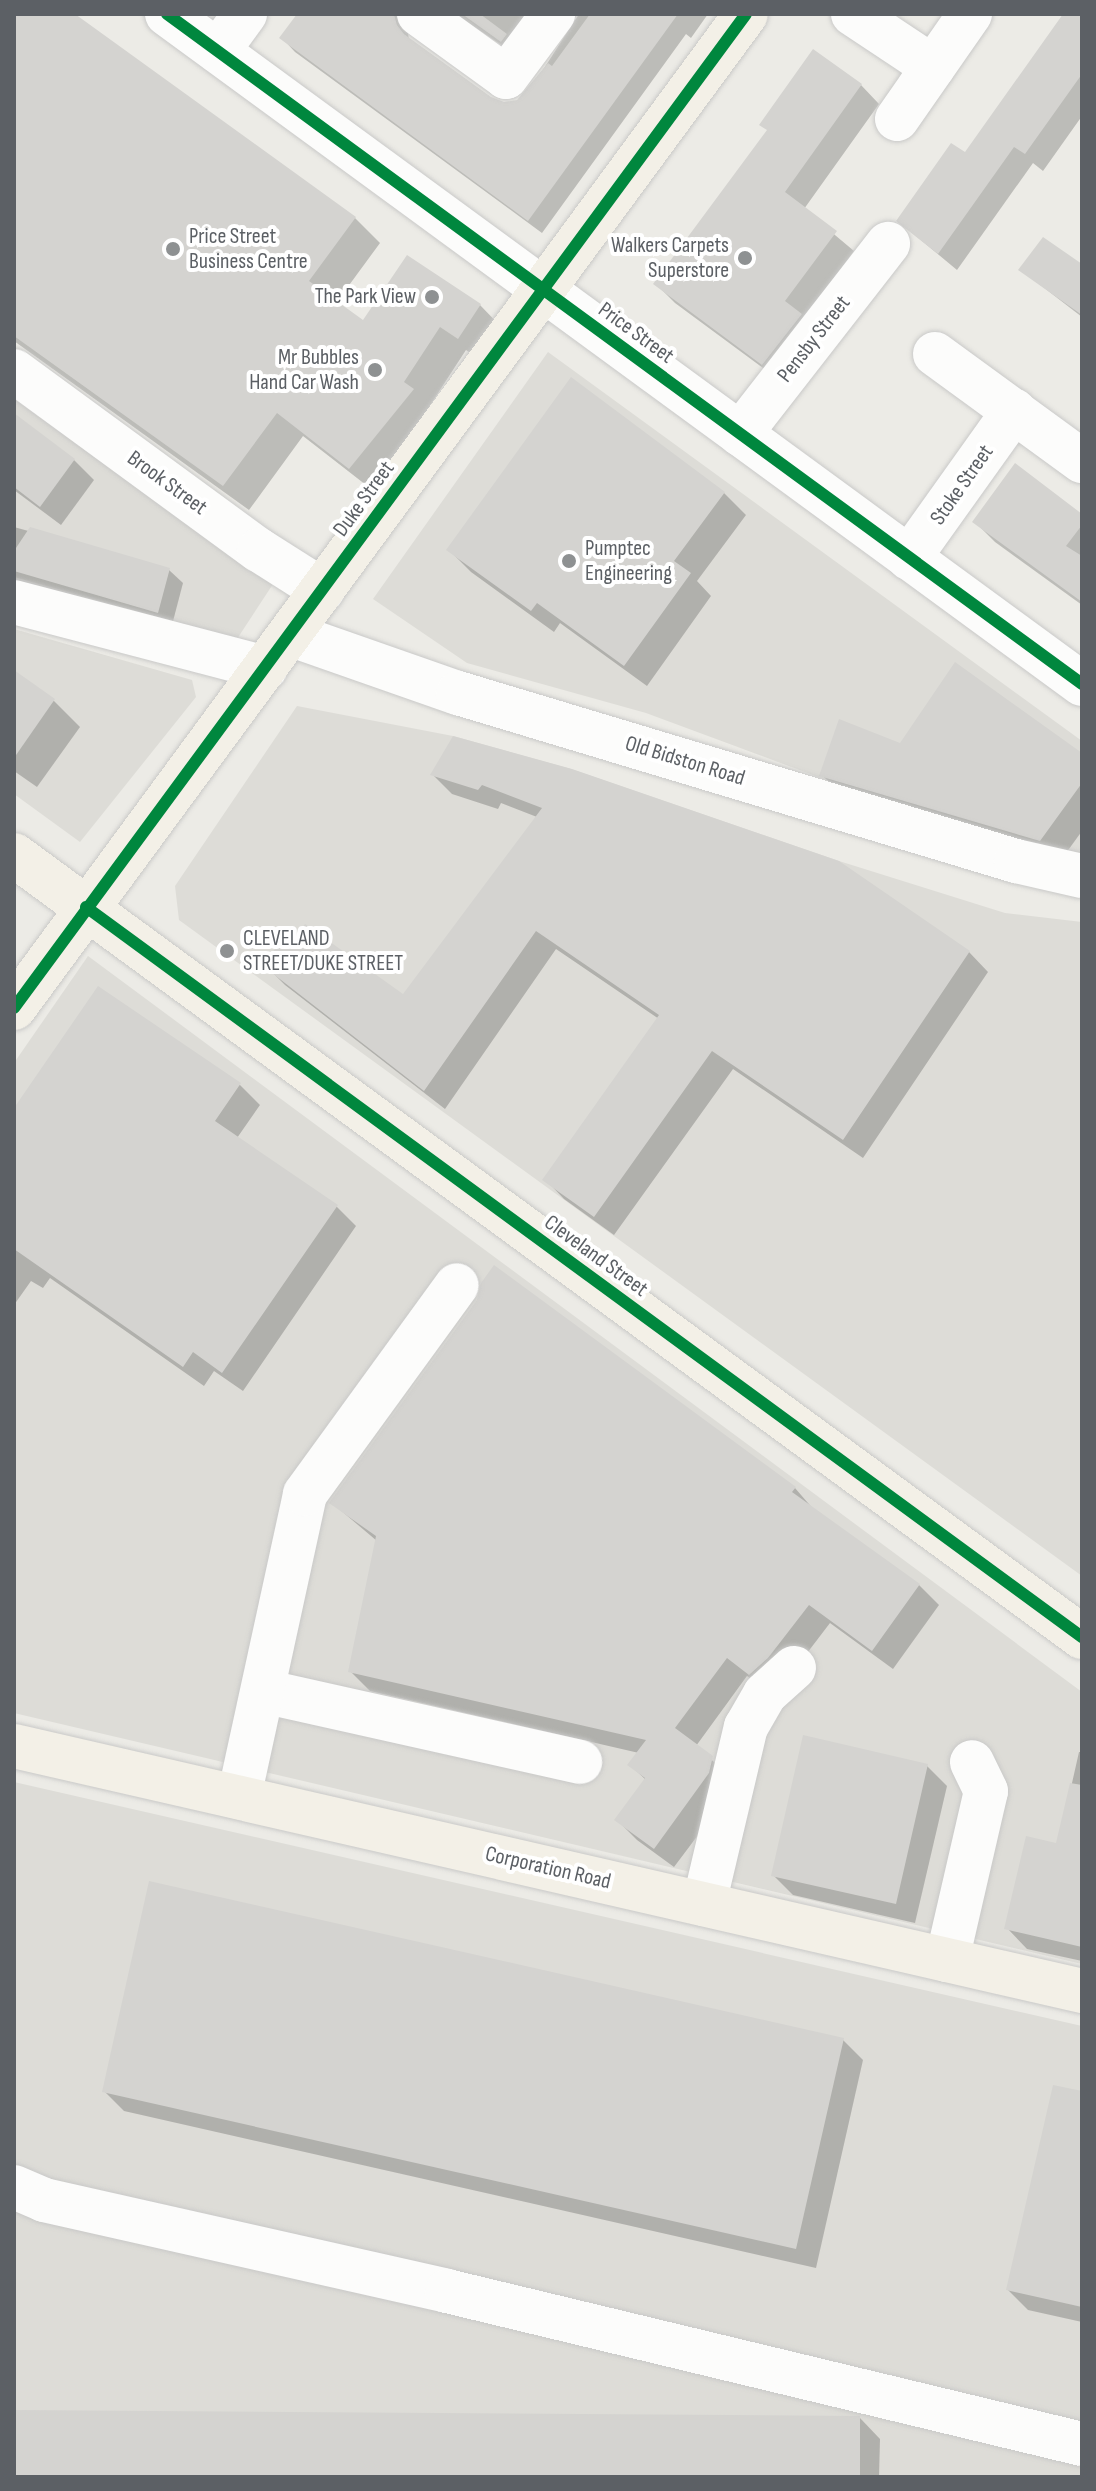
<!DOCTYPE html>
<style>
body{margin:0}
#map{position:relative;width:1096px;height:2491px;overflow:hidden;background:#ecebe6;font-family:"Sofia Sans Condensed",sans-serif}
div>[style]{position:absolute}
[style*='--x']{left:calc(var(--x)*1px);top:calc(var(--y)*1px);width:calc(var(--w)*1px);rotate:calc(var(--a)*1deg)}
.industrial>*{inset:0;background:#dddcd7}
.shadow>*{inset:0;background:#0003}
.building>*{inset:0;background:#d4d3d0}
.roads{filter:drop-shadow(0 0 2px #c9c9c8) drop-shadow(0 0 2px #c9c9c8)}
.minor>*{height:44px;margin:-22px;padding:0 22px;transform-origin:22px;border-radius:22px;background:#fcfcfb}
.major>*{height:44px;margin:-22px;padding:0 22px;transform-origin:22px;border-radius:22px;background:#f3f0e7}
.cycleway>*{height:12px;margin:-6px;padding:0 6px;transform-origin:6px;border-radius:6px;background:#00873e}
.dots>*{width:22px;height:22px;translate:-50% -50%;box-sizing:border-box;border:4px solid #fff;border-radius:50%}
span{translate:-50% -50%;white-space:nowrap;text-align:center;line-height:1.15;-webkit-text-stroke:8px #fff;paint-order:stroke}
.poi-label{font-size:22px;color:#5c6065}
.left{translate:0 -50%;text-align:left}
.right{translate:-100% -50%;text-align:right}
.street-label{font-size:22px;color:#5c6065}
.frame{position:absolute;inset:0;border:16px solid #5c6065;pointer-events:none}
</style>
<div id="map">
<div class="industrial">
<i style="clip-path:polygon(548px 352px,1082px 741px,1082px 854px,945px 824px,646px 713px,467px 663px,373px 599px)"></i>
<i style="clip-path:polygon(14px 399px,273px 584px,237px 639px,14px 577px)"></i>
<i style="clip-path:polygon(14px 629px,192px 680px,196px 697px,80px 842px,14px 794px)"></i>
<i style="clip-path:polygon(297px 706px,453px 736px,571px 769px,839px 861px,1005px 913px,1082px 922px,1082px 1576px,179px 920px,175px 886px)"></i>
<i style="clip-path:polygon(88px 956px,1082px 1692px,1082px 1964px,14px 1713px,14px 1063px)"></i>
<i style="clip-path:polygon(14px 1782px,1082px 2026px,1082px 2477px,14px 2477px)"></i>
</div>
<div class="shadow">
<i style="clip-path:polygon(14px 14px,72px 14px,355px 218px,380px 243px,336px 303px,364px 323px,480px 305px,505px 331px,484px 362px,466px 350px,429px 407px,438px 416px,375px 492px,303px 436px,249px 510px,14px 341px)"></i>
<i style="clip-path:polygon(299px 14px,411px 14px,407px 27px,409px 40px,490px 99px,504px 104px,518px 101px,528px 93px,579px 14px,708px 14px,691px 38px,686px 34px,542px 233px,295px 52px,282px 38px)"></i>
<i style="clip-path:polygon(455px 14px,545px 14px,515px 54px)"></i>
<i style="clip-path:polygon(1065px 14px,1082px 14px,1082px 116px,1043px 171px,1033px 163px,957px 270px,898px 221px,965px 155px)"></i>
<i style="clip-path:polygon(861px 85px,879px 104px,804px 209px,854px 251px,804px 319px,782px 382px,675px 303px,656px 284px)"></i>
<i style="clip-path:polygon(1082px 267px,1082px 317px,1021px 270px)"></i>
<i style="clip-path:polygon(571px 380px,724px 493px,746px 515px,697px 581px,711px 596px,647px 686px,560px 623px,554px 632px,471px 572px,449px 550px)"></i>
<i style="clip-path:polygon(14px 416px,74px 460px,94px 480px,61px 525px,14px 490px)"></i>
<i style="clip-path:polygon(1082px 517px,1082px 605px,995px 542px,975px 522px)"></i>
<i style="clip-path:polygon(14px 527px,169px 570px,183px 583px,172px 625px,14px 580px)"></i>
<i style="clip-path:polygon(16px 674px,54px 701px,80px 727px,37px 787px,14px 771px)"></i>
<i style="clip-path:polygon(454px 738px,969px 952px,988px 972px,863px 1158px,733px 1069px,614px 1235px,564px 1199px,545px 1179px,659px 1019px,556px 949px,445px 1109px,285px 985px,266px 966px,403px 997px,537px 817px,501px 803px,498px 809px,452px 794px,433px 775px)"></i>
<i style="clip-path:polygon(901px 746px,1082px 755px,1082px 831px,1061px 860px,842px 795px,822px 775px)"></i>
<i style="clip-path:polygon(240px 1085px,260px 1105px,237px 1138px,336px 1206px,356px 1226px,243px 1391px,214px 1371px,204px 1386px,50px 1278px,43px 1288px,31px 1281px,14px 1305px,14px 1111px)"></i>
<i style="clip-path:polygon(795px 1488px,814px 1510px,919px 1585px,939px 1605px,893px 1669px,830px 1623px,788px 1678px,770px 1693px,747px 1676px,696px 1746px,732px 1778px,729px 1794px,674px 1867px,637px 1840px,617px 1820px,646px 1780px,630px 1765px,639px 1753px,370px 1691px,350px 1671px,377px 1541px,332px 1503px)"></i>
<i style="clip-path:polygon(1079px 1752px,1082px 1752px,1082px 1961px,1027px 1949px,1007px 1928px,1058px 1845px)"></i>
<i style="clip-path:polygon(927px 1766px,947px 1786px,915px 1923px,793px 1895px,773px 1875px)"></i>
<i style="clip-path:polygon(843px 2040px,863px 2060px,816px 2268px,124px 2111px,104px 2091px)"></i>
<i style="clip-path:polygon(1082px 2093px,1082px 2322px,1028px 2310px,1008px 2290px)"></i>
<i style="clip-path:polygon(14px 2412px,860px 2418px,880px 2439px,879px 2477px,14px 2477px)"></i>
</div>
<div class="building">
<i style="clip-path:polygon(14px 14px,75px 14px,356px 217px,309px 281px,363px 320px,407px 255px,481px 304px,458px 339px,440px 327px,404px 382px,414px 389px,349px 469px,277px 413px,223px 486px,14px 336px)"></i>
<i style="clip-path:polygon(297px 14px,394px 14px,397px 25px,404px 34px,491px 97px,504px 102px,517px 100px,548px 63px,552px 66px,590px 14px,678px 14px,528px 221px,279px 38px)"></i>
<i style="clip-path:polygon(462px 14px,480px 14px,507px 34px,501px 42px)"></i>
<i style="clip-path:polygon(1063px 14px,1082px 14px,1082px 74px,1025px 154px,1014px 147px,938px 254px,896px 221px,951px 143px,965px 152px)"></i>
<i style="clip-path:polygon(813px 49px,862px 84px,785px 192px,837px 231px,785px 301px,802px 314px,762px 365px,653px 284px,767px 130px,759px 125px)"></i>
<i style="clip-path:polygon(1043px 237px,1082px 264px,1082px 315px,1018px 270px)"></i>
<i style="clip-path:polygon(571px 377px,725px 492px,674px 561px,691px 573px,624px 666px,537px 603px,531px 611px,446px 550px)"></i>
<i style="clip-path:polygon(14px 413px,75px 459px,40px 507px,14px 487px)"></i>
<i style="clip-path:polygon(1015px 463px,1082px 514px,1082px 525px,1066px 546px,1082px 556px,1082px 602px,972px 522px)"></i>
<i style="clip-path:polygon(30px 527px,170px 568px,158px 613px,14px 571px,14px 551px)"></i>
<i style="clip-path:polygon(955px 662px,1082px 753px,1082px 783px,1040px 841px,819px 776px,839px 719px,900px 743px)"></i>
<i style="clip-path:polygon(14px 670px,55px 699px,14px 758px)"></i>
<i style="clip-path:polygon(453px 736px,572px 769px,839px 861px,970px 951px,843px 1140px,712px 1051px,594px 1217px,542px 1180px,659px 1015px,536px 931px,424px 1091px,263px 966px,287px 932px,295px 938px,305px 924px,403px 994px,542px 808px,482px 785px,478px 790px,430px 775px)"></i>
<i style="clip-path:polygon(98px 986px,241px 1083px,215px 1121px,338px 1205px,222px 1373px,193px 1352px,183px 1367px,14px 1249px,14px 1108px)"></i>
<i style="clip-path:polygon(494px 1265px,796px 1487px,792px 1492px,920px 1584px,872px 1651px,809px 1605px,768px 1658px,749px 1675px,727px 1658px,675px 1728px,713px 1756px,709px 1773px,654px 1849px,614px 1820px,645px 1778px,627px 1765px,646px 1740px,348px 1672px,376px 1536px,329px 1503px,477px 1300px,481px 1283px)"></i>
<i style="clip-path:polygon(803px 1735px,928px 1764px,896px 1904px,771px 1876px)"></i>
<i style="clip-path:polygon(1070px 1783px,1082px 1785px,1082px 1947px,1004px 1929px,1026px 1836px,1056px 1843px)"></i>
<i style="clip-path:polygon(149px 1881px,844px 2038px,796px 2249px,102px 2092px)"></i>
<i style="clip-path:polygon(1053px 2085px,1082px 2091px,1082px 2307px,1006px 2290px)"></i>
<i style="clip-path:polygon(14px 2410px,860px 2416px,860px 2477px,14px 2477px)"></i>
</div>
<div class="roads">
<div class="minor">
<i style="--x:167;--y:14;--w:1134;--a:36.21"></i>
<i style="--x:419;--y:14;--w:107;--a:35.9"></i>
<i style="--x:506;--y:77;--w:79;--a:-53.3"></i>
<i style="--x:853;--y:14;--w:96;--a:33.5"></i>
<i style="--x:218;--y:51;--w:46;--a:-53.9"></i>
<i style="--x:897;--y:119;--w:128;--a:-55.2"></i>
<i style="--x:935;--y:354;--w:182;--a:36.1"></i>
<i style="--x:14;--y:371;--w:303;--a:36.2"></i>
<i style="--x:259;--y:550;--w:75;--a:32.4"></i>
<i style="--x:740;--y:434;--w:241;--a:-52.1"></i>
<i style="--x:909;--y:558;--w:181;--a:-54.5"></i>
<i style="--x:14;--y:602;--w:260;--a:14.7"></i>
<i style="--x:292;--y:635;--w:176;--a:19.3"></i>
<i style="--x:458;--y:693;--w:583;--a:16.76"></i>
<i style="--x:1016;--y:861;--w:68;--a:12.8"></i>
<i style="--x:263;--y:1691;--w:325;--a:12.6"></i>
<i style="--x:239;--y:1797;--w:310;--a:-77.7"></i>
<i style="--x:305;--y:1494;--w:258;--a:-54"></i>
<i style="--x:704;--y:1904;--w:182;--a:-76.7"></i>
<i style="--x:746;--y:1727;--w:38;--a:-60"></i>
<i style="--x:765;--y:1694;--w:39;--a:-42"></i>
<i style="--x:947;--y:1960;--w:173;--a:-77"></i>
<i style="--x:986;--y:1791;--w:32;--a:-116"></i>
<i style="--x:14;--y:2187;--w:33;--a:23"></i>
<i style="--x:44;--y:2200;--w:413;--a:12.7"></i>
<i style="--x:447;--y:2291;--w:653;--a:13.55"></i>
</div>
<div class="major">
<i style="--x:14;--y:855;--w:1324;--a:36.21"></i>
<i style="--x:14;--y:1008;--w:1234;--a:-53.63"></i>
<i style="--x:14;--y:1746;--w:1096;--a:12.92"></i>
</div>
</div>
<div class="cycleway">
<i style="--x:167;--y:14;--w:1134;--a:36.21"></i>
<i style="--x:86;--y:907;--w:1235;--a:36.24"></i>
<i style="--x:14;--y:1008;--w:1234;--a:-53.63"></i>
</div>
<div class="dots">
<i style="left:173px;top:249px;background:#8e9192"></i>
<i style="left:745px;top:258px;background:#8e9192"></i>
<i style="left:432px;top:297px;background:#8e9192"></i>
<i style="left:375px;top:370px;background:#8e9192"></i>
<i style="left:569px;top:561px;background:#8e9192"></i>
<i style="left:227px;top:951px;background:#8e9192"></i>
</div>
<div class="poi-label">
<span class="left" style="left:189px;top:249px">Price Street<br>Business Centre</span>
<span class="right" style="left:729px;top:258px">Walkers Carpets<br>Superstore</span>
<span class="right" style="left:416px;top:297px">The Park View</span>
<span class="right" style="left:359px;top:370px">Mr Bubbles<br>Hand Car Wash</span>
<span class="left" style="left:585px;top:561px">Pumptec<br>Engineering</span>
<span class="left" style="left:243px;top:951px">CLEVELAND<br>STREET/DUKE STREET</span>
</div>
<div class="street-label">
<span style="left:636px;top:333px;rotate:36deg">Price Street</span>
<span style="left:814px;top:339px;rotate:-52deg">Pensby Street</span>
<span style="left:167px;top:483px;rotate:36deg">Brook Street</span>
<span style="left:962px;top:485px;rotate:-55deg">Stoke Street</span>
<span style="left:364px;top:499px;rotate:-54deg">Duke Street</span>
<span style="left:685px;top:761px;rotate:17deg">Old Bidston Road</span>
<span style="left:596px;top:1256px;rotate:36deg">Cleveland Street</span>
<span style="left:548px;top:1868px;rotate:13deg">Corporation Road</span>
</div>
<div class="frame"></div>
</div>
